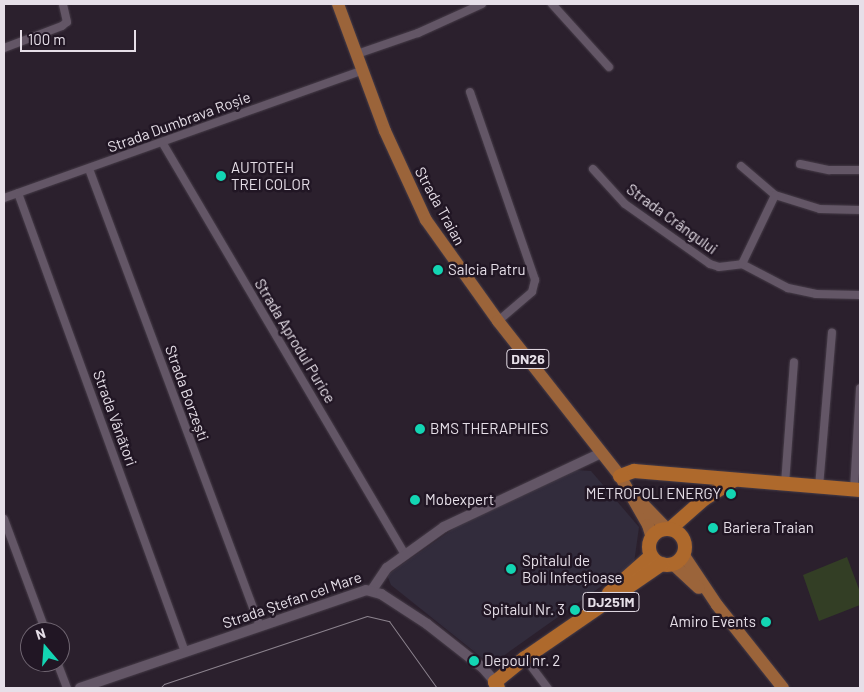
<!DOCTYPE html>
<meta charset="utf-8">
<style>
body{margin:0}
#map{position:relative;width:864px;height:692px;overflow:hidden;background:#2b202d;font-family:Barlow,sans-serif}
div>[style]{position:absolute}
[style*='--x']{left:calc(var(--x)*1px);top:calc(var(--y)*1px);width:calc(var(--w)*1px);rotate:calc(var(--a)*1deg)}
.medical>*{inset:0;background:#322c3c}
.green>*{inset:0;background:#333e25}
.roads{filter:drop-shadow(0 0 1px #463c48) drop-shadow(0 0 1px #463c48)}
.minor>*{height:8px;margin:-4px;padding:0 4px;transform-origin:4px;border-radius:4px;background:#635666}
.tertiary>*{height:10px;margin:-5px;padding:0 5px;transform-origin:5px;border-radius:5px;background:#635666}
.primary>*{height:12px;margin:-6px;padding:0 6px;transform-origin:6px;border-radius:6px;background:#9b643a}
.trunk>*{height:14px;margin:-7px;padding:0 7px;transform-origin:7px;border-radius:7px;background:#ae692c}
.trunk>.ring{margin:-7px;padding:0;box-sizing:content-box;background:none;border:14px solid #ae692c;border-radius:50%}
.tram>*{height:1px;margin:-0.5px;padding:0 0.5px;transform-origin:0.5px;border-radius:0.5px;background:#8c838e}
.dots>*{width:14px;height:14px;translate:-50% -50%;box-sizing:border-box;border:2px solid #211624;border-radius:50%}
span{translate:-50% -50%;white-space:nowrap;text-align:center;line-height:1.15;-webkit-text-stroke:5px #211624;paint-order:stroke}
.shield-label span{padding:1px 4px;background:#211624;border:1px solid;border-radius:4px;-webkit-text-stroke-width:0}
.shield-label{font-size:14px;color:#e6dfe8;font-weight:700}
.street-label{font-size:15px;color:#e6dfe8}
.poi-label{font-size:15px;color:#e6dfe8}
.left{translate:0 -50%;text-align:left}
.right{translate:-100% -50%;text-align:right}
.frame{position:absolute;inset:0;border:5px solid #e6dfe8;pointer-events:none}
.north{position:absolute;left:20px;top:622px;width:50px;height:50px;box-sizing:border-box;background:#211624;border:1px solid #706672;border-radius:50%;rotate:342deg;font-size:14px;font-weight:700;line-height:20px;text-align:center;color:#e6dfe8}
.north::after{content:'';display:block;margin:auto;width:18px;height:22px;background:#13d5b3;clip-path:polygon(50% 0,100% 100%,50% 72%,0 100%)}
.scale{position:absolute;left:20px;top:30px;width:116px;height:22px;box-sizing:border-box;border:2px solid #e6dfe8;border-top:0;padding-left:6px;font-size:15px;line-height:18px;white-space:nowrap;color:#e6dfe8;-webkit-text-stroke:4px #211624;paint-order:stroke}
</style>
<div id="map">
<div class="medical">
<i style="clip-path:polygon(575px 470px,591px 471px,639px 527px,634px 563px,499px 659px,493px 662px,486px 661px,391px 585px,387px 575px,456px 527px)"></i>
</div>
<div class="green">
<i style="clip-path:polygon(847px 557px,860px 592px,860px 605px,819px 621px,803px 575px)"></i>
</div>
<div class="roads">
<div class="minor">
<i style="--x:552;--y:4;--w:85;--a:47.9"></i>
<i style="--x:4;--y:48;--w:62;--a:-20.8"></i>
<i style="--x:62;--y:26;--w:6;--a:-39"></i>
<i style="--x:67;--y:22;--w:18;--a:-103"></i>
<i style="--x:357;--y:54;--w:65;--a:-19"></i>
<i style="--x:418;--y:33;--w:70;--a:-24.4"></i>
<i style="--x:470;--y:92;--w:199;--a:70.9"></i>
<i style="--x:535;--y:280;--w:12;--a:104"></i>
<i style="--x:532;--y:292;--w:45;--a:139.5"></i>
<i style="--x:162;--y:142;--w:478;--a:59.5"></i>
<i style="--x:800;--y:164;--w:30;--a:12"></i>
<i style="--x:829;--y:170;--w:31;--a:0"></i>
<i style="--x:741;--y:166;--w:45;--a:40.5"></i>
<i style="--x:775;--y:195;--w:47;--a:17.3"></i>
<i style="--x:820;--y:209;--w:40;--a:1.4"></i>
<i style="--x:89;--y:169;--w:488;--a:69.5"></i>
<i style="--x:593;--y:169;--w:47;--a:47.6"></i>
<i style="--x:625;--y:204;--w:104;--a:35.2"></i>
<i style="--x:710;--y:264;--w:9;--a:18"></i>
<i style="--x:719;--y:267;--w:23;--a:-7"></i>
<i style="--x:742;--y:264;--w:52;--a:27.6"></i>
<i style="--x:788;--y:288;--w:29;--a:12"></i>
<i style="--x:816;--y:294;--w:44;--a:1.3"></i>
<i style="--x:18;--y:193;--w:488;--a:70"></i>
<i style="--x:4;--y:198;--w:381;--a:-19.6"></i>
<i style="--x:742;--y:264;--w:76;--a:-64.4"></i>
<i style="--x:785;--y:484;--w:122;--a:-85.8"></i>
<i style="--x:819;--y:487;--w:155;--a:-85.2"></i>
<i style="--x:854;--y:490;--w:102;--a:-86.6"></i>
<i style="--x:4;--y:519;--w:121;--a:69.6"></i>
<i style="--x:525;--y:658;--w:38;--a:53"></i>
<i style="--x:57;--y:662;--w:28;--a:69"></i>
</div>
<div class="tertiary">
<i style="--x:372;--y:590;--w:27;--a:-56"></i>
<i style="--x:387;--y:568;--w:70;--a:-35.7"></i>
<i style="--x:444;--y:527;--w:174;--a:-25.2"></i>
<i style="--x:80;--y:688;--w:302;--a:-18.9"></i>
<i style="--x:366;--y:590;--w:16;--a:15"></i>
<i style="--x:381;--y:594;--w:55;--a:33.1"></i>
<i style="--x:427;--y:624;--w:71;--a:38.2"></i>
<i style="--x:483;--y:668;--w:18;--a:49"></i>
</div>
<div class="primary">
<i style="--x:338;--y:4;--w:135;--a:69.7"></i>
<i style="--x:385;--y:131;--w:98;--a:65.3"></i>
<i style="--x:426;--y:220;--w:124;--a:54.5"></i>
<i style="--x:498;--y:321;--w:197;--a:51.8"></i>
<i style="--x:620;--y:476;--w:56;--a:60.3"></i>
<i style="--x:648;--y:525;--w:14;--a:73"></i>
<i style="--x:634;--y:495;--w:47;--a:45.9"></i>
<i style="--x:683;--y:554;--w:61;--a:56.3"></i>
<i style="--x:717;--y:605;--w:106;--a:51.5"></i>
<i style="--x:673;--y:564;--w:35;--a:43"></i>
</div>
<div class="trunk">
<i style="--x:620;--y:476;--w:15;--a:-20"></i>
<i style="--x:634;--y:471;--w:227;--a:4.8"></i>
<i style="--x:670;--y:529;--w:45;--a:-41.4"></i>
<i style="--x:704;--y:499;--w:36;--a:-32"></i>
<i class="ring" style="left:649px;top:529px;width:22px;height:22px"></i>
<i style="--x:609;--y:593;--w:56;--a:-41.4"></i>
<i style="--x:498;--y:688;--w:7;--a:-117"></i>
<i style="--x:495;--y:682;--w:38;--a:-39"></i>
<i style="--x:525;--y:658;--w:166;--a:-34.5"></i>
</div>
</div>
<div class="tram">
<i style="--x:160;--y:688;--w:6;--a:-45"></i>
<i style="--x:164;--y:684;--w:214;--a:-18.5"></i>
<i style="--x:367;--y:616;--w:23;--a:13"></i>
<i style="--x:389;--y:621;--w:82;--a:54.4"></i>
</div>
<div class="dots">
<i style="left:221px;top:176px;background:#13d5b3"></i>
<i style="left:438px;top:270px;background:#13d5b3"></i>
<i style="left:420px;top:429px;background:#13d5b3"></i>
<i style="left:731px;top:494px;background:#13d5b3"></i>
<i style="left:415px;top:500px;background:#13d5b3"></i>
<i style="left:713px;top:528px;background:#13d5b3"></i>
<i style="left:511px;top:569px;background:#13d5b3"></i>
<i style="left:575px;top:610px;background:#13d5b3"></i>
<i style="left:766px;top:622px;background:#13d5b3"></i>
<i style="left:474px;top:661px;background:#13d5b3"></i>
</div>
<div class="shield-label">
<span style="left:528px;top:359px">DN26</span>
<span style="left:611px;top:602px">DJ251M</span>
</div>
<div class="street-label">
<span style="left:179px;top:122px;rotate:-20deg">Strada Dumbrava Roșie</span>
<span style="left:440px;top:206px;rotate:61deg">Strada Traian</span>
<span style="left:672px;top:219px;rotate:36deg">Strada Crângului</span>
<span style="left:295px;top:341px;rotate:59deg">Strada Aprodul Purice</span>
<span style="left:187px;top:393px;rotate:70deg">Strada Borzești</span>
<span style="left:115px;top:418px;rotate:70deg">Strada Vânători</span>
<span style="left:292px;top:600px;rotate:-19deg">Strada Ștefan cel Mare</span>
</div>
<div class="poi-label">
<span class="left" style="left:231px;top:176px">AUTOTEH<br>TREI COLOR</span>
<span class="left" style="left:448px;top:270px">Salcia Patru</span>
<span class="left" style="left:430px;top:429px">BMS THERAPHIES</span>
<span class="right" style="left:721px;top:494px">METROPOLI ENERGY</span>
<span class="left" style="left:425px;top:500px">Mobexpert</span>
<span class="left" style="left:723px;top:528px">Bariera Traian</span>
<span class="left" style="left:522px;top:569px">Spitalul de<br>Boli Infecțioase</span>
<span class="right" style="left:565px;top:610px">Spitalul Nr. 3</span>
<span class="right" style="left:756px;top:622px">Amiro Events</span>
<span class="left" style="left:484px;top:661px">Depoul nr. 2</span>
</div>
<div class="frame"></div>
<div class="north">N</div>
<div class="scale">100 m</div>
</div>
